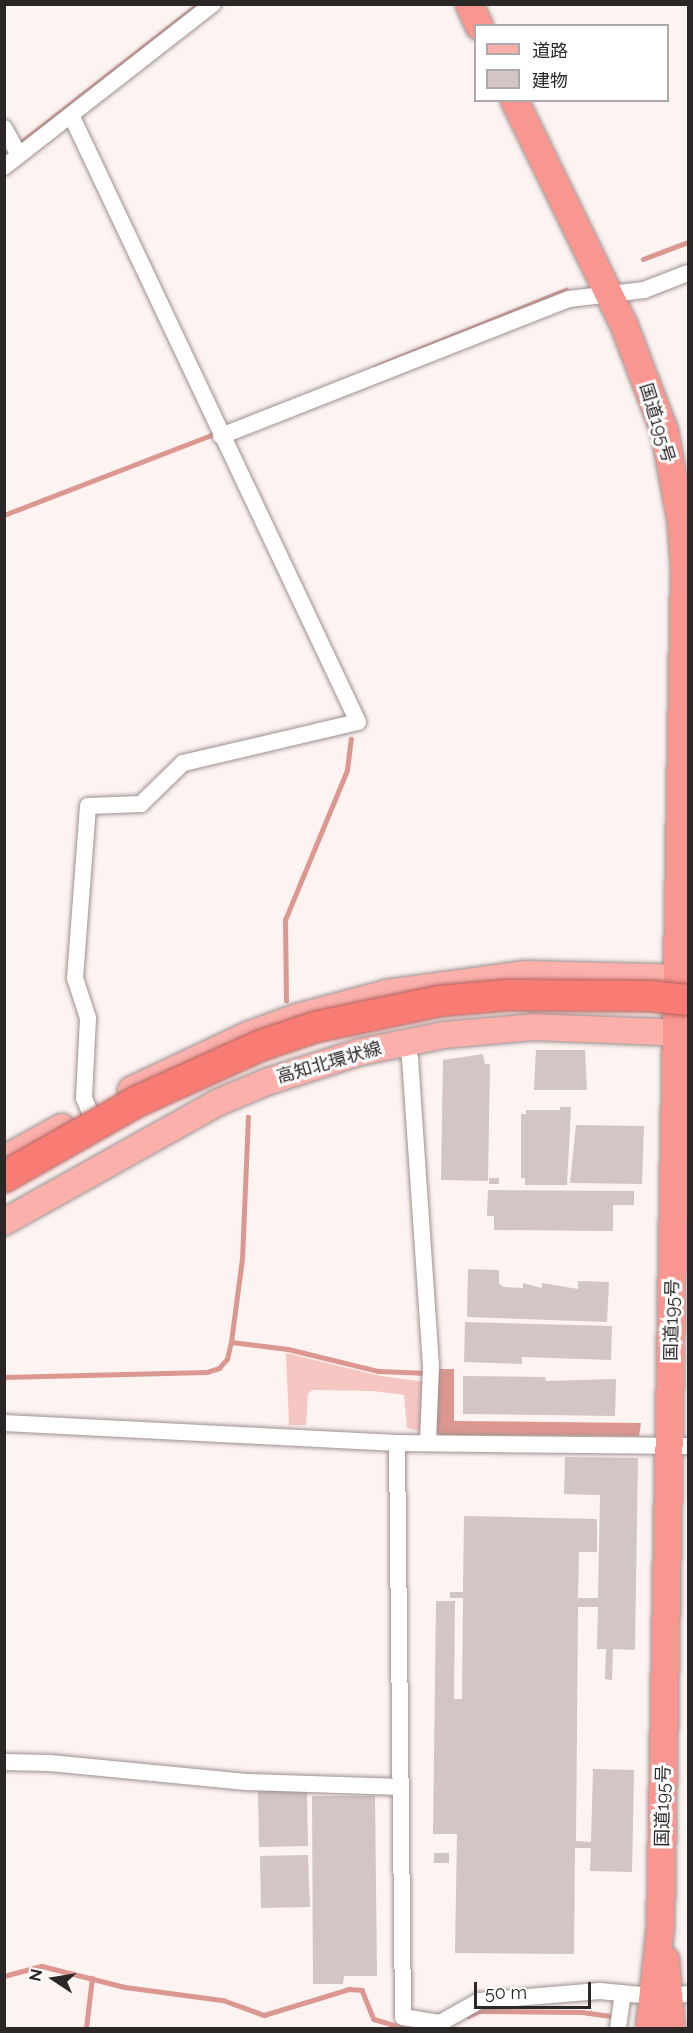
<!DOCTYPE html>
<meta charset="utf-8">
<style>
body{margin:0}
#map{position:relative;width:693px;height:2033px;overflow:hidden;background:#fdf3f1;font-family:Raleway,"Noto Sans JP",sans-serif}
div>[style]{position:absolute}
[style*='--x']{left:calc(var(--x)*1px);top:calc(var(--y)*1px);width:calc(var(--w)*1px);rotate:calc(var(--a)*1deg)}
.green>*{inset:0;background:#f6c7c2}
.water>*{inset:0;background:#dc9790}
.stream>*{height:4.5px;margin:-2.25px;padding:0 2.25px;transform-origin:2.25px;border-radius:2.25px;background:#dc9790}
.building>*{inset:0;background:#d2c5c4}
.roads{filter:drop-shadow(0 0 2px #9d918f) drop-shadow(0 0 2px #9d918f)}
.minor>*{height:16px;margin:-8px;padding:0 8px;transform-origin:8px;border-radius:8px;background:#fff}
.primary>*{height:26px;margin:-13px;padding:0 13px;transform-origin:13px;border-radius:13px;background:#fbb0ac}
.trunk>*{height:27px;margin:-13.5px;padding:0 13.5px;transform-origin:13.5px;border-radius:13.5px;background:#fa9690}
.bridges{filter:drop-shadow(0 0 2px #b15e59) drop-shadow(0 0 2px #b15e59)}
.motorway-bridge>*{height:30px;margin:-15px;padding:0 15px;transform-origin:15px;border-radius:15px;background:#f97c74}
span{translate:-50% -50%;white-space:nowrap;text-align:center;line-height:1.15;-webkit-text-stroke:6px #fff;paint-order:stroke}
.street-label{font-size:18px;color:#2c2727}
.frame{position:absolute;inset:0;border:6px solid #2c2727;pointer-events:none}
.legend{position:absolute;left:474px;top:24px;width:195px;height:78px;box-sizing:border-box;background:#fff;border:2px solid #aba9a9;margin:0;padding:8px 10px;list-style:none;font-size:18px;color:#2c2727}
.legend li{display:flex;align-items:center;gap:12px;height:30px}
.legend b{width:30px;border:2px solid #aba9a9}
.north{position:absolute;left:24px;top:1949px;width:60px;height:60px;-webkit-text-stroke:4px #fff;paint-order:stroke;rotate:282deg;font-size:16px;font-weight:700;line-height:24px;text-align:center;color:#2c2727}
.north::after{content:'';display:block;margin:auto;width:21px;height:27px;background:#2c2727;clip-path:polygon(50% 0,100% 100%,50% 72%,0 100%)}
.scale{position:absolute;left:474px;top:1982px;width:117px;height:27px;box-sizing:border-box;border:3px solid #2c2727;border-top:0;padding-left:8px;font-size:18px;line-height:21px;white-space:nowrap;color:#2c2727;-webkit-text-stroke:4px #fff;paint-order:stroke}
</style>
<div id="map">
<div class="green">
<i style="clip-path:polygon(286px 1353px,381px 1376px,425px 1382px,423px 1432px,407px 1428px,404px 1395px,373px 1391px,312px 1390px,308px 1394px,306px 1425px,289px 1425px)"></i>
</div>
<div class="water">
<i style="clip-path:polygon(437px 1369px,454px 1369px,454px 1421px,641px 1423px,639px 1436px,441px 1435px,433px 1431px)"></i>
</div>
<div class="stream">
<i style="--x:19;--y:144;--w:228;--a:-37.9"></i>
<i style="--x:4;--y:156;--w:10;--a:-37"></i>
<i style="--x:643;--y:259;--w:48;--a:-20.7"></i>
<i style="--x:375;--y:367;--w:206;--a:-22"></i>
<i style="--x:4;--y:515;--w:228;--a:-21.1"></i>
<i style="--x:286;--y:1001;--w:81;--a:-90.7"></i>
<i style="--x:285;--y:920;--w:162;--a:-67.5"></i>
<i style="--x:347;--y:770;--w:31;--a:-83"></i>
<i style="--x:231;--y:1342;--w:84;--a:-82.5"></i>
<i style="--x:242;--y:1259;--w:142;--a:-87.6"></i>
<i style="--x:4;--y:1377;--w:203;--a:-1.4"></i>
<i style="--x:207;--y:1372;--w:13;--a:-18"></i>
<i style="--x:219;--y:1368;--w:12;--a:-48"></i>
<i style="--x:227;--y:1359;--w:17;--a:-77"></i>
<i style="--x:231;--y:1342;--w:57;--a:7"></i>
<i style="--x:288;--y:1349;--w:93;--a:13.7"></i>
<i style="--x:378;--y:1371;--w:49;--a:2.3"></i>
<i style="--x:4;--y:1976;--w:39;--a:-15"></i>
<i style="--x:42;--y:1966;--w:86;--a:14.2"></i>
<i style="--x:125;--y:1987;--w:99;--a:7.6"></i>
<i style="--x:223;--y:2000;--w:44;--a:20.1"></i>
<i style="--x:264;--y:2015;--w:89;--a:-17"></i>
<i style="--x:349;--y:1989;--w:13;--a:4"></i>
<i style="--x:362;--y:1990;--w:31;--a:68"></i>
<i style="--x:374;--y:2019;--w:31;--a:17"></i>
<i style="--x:468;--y:2016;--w:12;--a:-24"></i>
<i style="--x:479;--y:2011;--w:103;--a:0.6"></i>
<i style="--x:582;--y:2012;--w:30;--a:8"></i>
<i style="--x:86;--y:2028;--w:50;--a:-83.2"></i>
</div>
<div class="building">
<i style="clip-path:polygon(536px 1050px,585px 1050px,587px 1090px,534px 1090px)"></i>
<i style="clip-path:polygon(483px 1054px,485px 1064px,490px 1064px,488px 1181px,441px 1180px,443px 1060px)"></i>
<i style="clip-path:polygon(560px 1107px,571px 1107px,567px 1185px,525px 1185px,525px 1178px,521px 1178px,521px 1114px,526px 1114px,526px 1110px,560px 1110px)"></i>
<i style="clip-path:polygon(576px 1125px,644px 1126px,642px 1184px,570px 1183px)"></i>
<i style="clip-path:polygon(489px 1178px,499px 1178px,499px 1184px,489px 1184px)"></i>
<i style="clip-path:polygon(488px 1190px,634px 1191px,634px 1205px,613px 1205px,613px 1231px,494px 1230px,494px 1216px,487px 1216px)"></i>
<i style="clip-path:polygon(468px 1269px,499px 1270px,499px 1284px,504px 1287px,523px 1288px,523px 1283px,542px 1288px,542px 1283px,578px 1289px,578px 1281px,609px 1282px,607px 1322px,467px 1317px)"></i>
<i style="clip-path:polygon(465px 1322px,612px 1326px,611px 1360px,522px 1357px,522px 1364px,464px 1362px)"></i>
<i style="clip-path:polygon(463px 1376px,545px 1377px,546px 1381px,616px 1379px,615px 1416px,463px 1414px)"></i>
<i style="clip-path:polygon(565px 1457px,638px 1458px,635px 1650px,613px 1649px,612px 1680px,605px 1679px,606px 1649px,597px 1649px,598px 1607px,578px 1607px,576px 1841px,591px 1842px,593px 1769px,634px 1770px,632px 1872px,590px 1871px,591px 1848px,575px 1848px,574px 1954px,455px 1953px,457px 1834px,433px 1834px,436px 1601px,455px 1601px,454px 1699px,462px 1699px,463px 1598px,450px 1598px,450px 1592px,463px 1592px,464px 1516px,597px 1519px,597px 1552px,579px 1552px,578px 1598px,598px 1598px,600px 1495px,564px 1494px)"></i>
<i style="clip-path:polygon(307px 1790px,308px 1846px,259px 1847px,258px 1791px)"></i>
<i style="clip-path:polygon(312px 1796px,375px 1796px,377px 1976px,344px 1976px,343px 1984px,313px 1984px)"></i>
<i style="clip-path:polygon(434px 1853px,449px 1853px,449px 1863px,434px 1863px)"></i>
<i style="clip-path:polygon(308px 1855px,310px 1907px,261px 1908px,260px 1856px)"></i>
</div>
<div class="roads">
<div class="minor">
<i style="--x:71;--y:115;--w:671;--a:64.69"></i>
<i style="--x:358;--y:722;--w:180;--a:166.8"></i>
<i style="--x:183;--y:763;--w:59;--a:135.7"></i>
<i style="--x:141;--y:804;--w:53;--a:177.8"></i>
<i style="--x:88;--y:806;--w:172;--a:94.3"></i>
<i style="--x:75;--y:978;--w:42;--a:72"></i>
<i style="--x:88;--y:1018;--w:80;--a:92.9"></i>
<i style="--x:84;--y:1098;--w:15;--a:67"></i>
<i style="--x:4;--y:128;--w:31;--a:61"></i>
<i style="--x:4;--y:167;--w:265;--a:-38"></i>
<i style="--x:221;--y:436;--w:374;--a:-21.5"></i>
<i style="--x:569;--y:299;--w:76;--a:-6.8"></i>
<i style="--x:644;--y:290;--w:47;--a:-21.1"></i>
<i style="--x:405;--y:1042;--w:17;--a:73"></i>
<i style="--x:410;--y:1058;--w:310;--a:86.1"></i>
<i style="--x:431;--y:1367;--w:76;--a:92.3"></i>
<i style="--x:4;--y:1423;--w:394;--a:2.9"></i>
<i style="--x:397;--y:1443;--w:291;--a:0.6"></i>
<i style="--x:397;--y:1443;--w:574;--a:89.4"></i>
<i style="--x:403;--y:2017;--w:37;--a:9"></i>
<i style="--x:440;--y:2023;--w:45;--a:-29.4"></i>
<i style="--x:479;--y:2001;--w:121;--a:-4.7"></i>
<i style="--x:600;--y:1991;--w:52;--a:5.5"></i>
<i style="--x:4;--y:1762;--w:46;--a:1.2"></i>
<i style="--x:50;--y:1763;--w:200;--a:5.5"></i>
<i style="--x:249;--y:1782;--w:152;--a:1.9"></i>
<i style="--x:671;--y:1996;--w:17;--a:-7"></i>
<i style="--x:618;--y:2028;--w:35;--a:-82"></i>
</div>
<div class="primary">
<i style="--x:131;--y:1090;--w:129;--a:-25.2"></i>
<i style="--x:248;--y:1035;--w:52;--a:-20.2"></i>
<i style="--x:297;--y:1017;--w:93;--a:-14.9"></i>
<i style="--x:387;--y:993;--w:140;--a:-7.8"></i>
<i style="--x:526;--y:974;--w:162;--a:1.4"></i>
<i style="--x:4;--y:1159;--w:66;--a:-28.9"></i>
<i style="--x:4;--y:1222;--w:246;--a:-29.2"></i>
<i style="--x:219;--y:1102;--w:54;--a:-22.8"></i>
<i style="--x:269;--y:1081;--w:96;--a:-17.7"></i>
<i style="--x:360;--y:1052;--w:86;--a:-11.4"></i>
<i style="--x:444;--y:1035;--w:89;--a:-5.1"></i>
<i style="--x:533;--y:1027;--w:155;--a:2.2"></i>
</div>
<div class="trunk">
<i style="--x:469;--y:4;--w:24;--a:66"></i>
<i style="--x:514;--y:100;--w:251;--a:64"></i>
<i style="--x:624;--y:326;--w:112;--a:69.1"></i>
<i style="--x:664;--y:431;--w:94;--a:79.5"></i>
<i style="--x:681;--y:523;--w:45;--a:86.2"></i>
<i style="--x:684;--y:568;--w:1358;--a:91.01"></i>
<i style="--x:660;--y:1926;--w:103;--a:96.2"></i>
<i style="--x:665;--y:1959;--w:69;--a:85"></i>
</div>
</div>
<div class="bridges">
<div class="motorway-bridge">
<i style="--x:4;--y:1177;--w:154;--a:-29.6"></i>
<i style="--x:138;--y:1101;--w:133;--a:-24.4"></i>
<i style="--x:259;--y:1046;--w:59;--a:-18.7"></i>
<i style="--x:315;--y:1027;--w:127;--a:-11.8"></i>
<i style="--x:439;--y:1001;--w:69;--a:-5"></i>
<i style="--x:508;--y:995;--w:142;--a:0.4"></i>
<i style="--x:650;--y:996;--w:38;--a:6"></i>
</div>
</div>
<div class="street-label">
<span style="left:657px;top:423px;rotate:73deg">国道195号</span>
<span style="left:329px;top:1063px;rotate:-16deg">高知北環状線</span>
<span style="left:672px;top:1320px;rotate:-89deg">国道195号</span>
<span style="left:663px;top:1806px;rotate:-89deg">国道195号</span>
</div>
<div class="frame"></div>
<ul class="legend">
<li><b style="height:8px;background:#fbb0ac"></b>道路</li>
<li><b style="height:16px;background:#d2c5c4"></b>建物</li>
</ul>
<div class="north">N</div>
<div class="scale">50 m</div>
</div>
